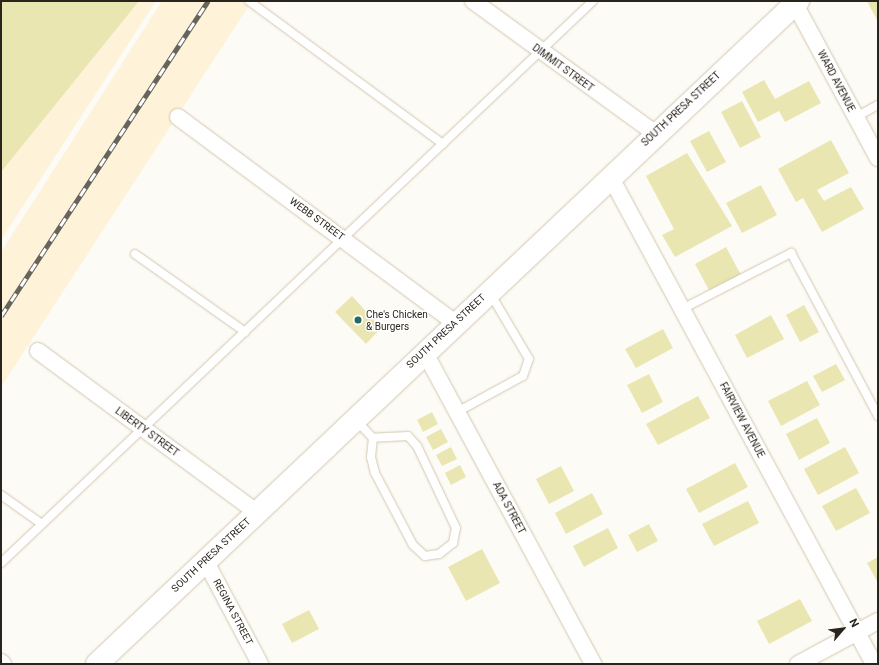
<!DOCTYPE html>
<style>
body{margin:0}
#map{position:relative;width:879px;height:665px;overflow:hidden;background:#fdfbf6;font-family:Roboto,sans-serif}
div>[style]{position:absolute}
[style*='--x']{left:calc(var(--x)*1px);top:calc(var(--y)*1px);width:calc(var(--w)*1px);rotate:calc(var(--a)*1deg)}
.built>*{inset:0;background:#fef2d9}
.building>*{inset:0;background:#eae6b2}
.roads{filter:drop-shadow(0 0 1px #d3c7b0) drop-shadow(0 0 1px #d3c7b0)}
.lane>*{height:8px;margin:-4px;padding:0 4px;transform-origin:4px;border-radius:4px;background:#fff}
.street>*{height:16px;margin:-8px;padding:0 8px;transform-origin:8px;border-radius:8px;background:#fff}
.secondary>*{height:22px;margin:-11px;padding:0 11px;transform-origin:11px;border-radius:11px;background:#fff}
.rail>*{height:4.5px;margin-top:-2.25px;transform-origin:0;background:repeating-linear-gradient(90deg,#fff 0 9px,#67645c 0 18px);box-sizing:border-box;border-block:1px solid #67645c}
.dots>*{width:11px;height:11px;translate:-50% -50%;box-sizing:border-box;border:2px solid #fff;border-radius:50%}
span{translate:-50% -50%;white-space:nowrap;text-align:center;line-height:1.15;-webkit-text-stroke:3px #fff;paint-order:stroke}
.street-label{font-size:10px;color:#29251c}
.poi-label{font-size:10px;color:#29251c}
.left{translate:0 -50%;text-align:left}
.frame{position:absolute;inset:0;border:2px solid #29251c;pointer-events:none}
.north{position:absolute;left:823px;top:609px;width:40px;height:40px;-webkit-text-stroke:3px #fff;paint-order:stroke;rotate:62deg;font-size:11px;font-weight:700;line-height:16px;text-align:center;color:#29251c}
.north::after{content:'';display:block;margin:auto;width:14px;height:18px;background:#29251c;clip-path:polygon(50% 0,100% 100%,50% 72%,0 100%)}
</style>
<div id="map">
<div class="built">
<i style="clip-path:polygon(1px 1px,156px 1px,1px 240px)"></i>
<i style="clip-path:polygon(162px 1px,252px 1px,1px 387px,1px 252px)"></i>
</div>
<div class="building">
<i style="clip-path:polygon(1px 1px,139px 1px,1px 172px)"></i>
<i style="clip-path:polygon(867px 1px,878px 1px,878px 22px)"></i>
<i style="clip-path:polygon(764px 80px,775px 99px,809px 81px,821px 103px,785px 122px,779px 111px,758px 122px,742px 92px)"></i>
<i style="clip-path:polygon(742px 101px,761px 137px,740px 148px,721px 112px)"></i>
<i style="clip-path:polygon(709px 131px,726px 162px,707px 172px,690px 141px)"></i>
<i style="clip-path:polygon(831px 140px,849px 173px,817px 190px,824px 201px,851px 187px,864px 209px,822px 232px,803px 198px,796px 202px,778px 169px)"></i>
<i style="clip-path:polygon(687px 153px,732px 226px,675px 257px,662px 235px,674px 229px,646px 176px)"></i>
<i style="clip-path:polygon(761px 185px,777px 215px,742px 233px,726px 203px)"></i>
<i style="clip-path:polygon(726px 247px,741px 275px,710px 292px,695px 264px)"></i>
<i style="clip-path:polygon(352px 296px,381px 328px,366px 344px,335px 312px)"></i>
<i style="clip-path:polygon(804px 305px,819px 332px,800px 342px,786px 315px)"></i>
<i style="clip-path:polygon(771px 315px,784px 339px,747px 358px,735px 335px)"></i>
<i style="clip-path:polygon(663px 329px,673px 348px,636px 368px,625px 349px)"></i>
<i style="clip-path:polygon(836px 364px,845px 380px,822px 392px,813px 376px)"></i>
<i style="clip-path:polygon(649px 374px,663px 402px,642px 413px,627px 385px)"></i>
<i style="clip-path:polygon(807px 381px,820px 405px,781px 426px,768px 401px)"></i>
<i style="clip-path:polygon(698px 396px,710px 418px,658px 445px,646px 424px)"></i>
<i style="clip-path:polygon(432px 412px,438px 424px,423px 432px,417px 420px)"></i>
<i style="clip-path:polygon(817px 418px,830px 443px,799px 460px,786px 434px)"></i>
<i style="clip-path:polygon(441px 429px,448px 442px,433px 450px,426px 437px)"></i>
<i style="clip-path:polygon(451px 447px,457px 459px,442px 466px,436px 455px)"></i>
<i style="clip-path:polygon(845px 447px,859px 473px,818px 495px,804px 469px)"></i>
<i style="clip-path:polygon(735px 463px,748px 487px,699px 513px,686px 489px)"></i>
<i style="clip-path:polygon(460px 465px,466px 477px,451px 485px,445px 473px)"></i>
<i style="clip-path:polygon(561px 466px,574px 491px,549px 504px,536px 479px)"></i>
<i style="clip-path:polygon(856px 488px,870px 513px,836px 531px,822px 506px)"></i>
<i style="clip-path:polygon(592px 493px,603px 514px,566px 534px,555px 513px)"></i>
<i style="clip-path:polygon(748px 501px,759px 523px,714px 546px,702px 524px)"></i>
<i style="clip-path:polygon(649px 524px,658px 541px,637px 552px,628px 535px)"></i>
<i style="clip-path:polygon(608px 528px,618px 548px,584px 567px,573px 546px)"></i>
<i style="clip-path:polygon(482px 549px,500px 583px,466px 601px,448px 567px)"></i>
<i style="clip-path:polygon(878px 557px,878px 583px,867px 563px)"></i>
<i style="clip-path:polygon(800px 599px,812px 621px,769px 644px,757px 621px)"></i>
<i style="clip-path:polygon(309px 610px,319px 629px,292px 643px,282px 624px)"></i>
</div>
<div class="roads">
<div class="lane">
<i style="--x:249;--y:1;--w:241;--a:36.4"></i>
<i style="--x:856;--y:117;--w:25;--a:-29"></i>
<i style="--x:135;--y:254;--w:135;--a:35.3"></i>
<i style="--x:682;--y:309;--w:123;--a:-27.2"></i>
<i style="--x:791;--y:253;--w:185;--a:61.9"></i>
<i style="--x:457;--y:412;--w:75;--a:-28.6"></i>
<i style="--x:523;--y:376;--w:18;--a:-71"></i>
<i style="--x:529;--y:359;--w:77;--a:-120.6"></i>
<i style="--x:356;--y:420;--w:25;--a:47"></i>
<i style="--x:373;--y:438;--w:19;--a:96"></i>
<i style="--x:371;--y:457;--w:16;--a:76"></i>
<i style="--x:375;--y:473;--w:81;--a:62.2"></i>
<i style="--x:413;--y:545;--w:16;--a:43"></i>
<i style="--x:425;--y:556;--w:14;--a:-8"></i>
<i style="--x:439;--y:554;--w:18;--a:-38"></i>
<i style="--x:453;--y:543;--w:15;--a:-79"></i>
<i style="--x:456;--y:528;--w:91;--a:-115.4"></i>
<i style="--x:417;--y:446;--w:13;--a:-132"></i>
<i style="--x:408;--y:436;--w:35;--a:177"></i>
<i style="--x:1;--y:495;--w:50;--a:35.3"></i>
<i style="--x:1;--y:563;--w:816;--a:-43.51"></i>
</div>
<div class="street">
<i style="--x:473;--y:1;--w:225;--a:36"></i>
<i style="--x:795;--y:4;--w:175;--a:61.7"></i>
<i style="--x:178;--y:117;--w:344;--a:36.6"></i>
<i style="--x:610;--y:176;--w:555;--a:61.59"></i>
<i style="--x:38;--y:351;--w:271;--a:36.4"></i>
<i style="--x:424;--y:351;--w:356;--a:61.6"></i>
<i style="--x:205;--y:560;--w:118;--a:62.1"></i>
<i style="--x:1;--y:662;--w:3;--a:45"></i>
<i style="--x:798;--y:664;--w:91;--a:-28.3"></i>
</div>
<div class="secondary">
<i style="--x:97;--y:664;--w:965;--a:-43.4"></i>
</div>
</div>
<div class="rail">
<i style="--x:1;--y:316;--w:377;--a:-56.7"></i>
</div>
<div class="dots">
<i style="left:358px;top:320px;background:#246a5e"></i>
</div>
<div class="street-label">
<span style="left:563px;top:68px;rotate:36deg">DIMMIT STREET</span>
<span style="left:836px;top:81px;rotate:62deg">WARD AVENUE</span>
<span style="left:681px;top:109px;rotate:-43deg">SOUTH PRESA STREET</span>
<span style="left:317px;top:219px;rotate:36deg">WEBB STREET</span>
<span style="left:446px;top:331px;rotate:-43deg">SOUTH PRESA STREET</span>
<span style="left:742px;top:420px;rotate:62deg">FAIRVIEW AVENUE</span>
<span style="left:147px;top:432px;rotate:36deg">LIBERTY STREET</span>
<span style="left:509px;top:508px;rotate:62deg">ADA STREET</span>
<span style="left:211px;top:555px;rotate:-43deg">SOUTH PRESA STREET</span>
<span style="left:233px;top:612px;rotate:62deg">REGINA STREET</span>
</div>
<div class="poi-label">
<span class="left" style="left:366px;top:320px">Che's Chicken<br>&amp; Burgers</span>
</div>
<div class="frame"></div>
<div class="north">N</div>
</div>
